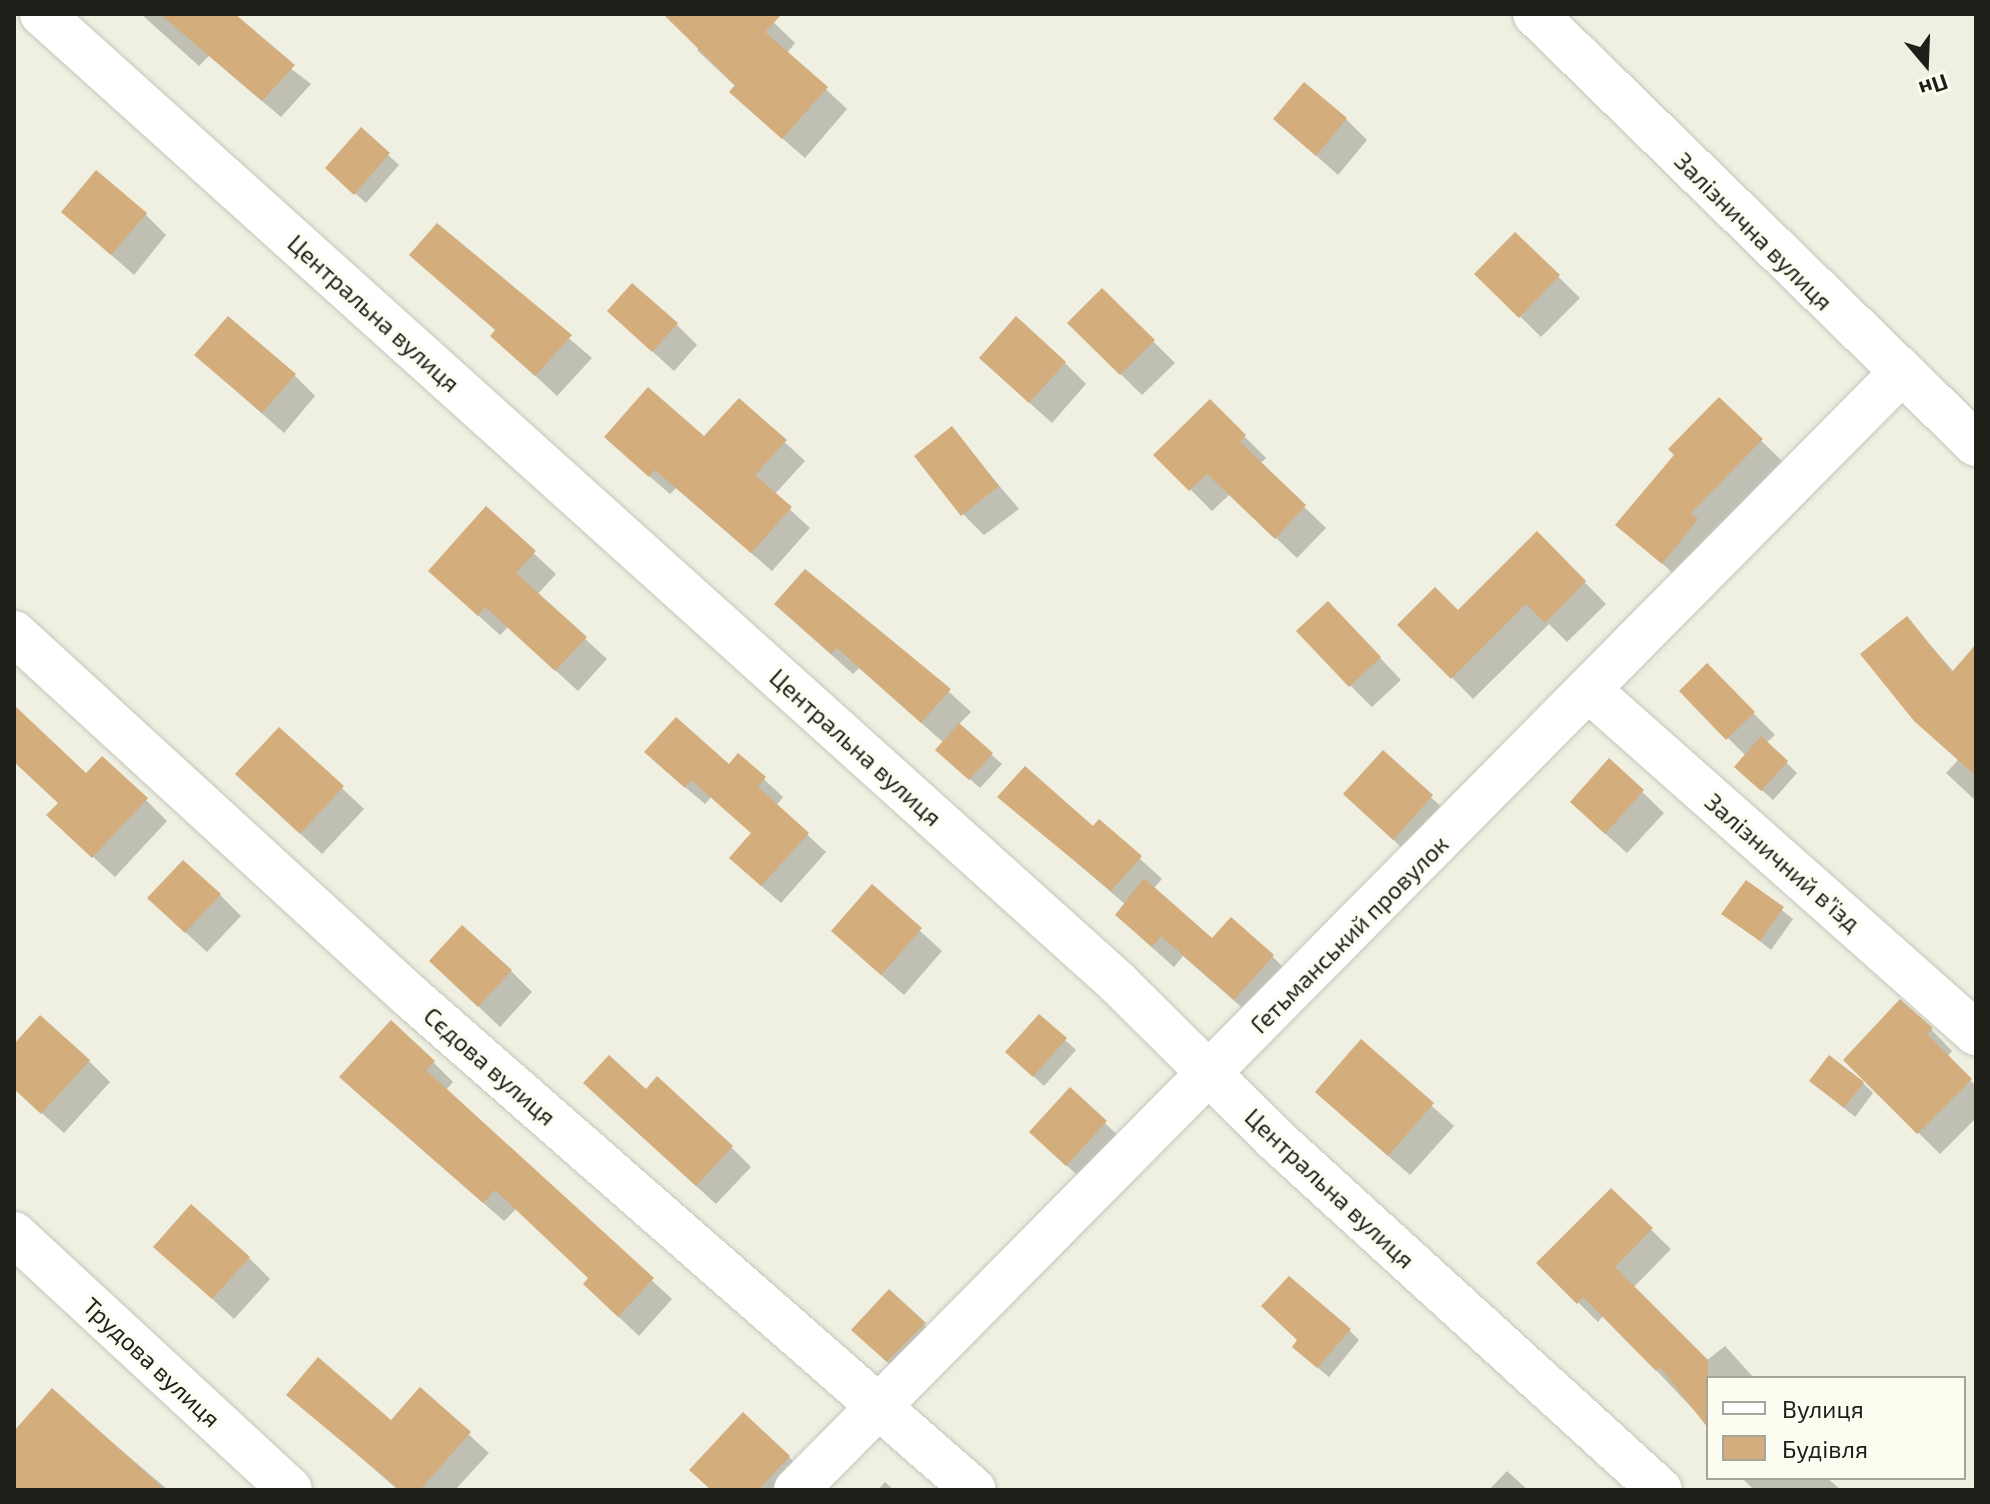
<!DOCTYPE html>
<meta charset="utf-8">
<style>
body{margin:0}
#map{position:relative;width:1990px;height:1504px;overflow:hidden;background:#efefe2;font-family:"Exo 2",sans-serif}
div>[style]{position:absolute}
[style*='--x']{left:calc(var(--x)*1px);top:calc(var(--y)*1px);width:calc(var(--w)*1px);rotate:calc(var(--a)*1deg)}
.shadow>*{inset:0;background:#0003}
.building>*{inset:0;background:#d3ad7c}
.roads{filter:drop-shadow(0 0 2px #c5c5b9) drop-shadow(0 0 2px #c5c5b9)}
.street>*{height:44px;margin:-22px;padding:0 22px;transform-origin:22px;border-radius:22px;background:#fff}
span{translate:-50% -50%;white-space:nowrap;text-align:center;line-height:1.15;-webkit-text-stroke:6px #fcfcf0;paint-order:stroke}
.street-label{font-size:24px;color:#1f1f1a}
.frame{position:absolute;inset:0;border:16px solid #1f1f1a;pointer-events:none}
.legend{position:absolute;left:1706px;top:1376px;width:260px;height:104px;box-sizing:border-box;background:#fcfcf0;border:2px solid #a4a49a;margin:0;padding:10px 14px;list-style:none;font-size:24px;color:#1f1f1a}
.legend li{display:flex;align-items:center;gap:16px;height:40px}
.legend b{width:40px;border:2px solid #a4a49a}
.north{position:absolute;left:1886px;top:24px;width:80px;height:80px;-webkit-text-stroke:6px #fcfcf0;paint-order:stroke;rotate:161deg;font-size:22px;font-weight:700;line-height:32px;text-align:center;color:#1f1f1a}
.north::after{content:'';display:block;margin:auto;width:28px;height:36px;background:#1f1f1a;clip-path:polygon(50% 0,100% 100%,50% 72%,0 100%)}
</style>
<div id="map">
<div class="shadow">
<i style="clip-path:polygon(141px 14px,220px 14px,311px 84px,281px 117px,209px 56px,199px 66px)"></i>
<i style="clip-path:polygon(664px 14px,765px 14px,795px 43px,787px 53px,847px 109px,805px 158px,753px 113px,736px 87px,697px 50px,700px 47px)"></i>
<i style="clip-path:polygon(1275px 119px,1346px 119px,1367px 140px,1338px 175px)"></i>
<i style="clip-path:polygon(361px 130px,399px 165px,366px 203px,338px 178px)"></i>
<i style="clip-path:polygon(63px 212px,145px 214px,166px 235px,134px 275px)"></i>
<i style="clip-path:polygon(437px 226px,592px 358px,557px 396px,493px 336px,497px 331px)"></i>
<i style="clip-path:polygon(1516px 235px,1580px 298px,1541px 337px,1477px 274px)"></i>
<i style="clip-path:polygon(1102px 291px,1175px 363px,1142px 395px,1069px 323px)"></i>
<i style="clip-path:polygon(676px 324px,697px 345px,674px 371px,631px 332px)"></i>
<i style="clip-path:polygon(196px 355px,294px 375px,315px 396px,284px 433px)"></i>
<i style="clip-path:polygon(1065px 363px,1086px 384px,1052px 423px,1003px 379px)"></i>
<i style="clip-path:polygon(739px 400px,805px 461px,774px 495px,810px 528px,772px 571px,676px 488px,670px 494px,626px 456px,704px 439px)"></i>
<i style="clip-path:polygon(1719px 400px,1782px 461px,1711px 535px,1684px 583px,1618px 524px)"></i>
<i style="clip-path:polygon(1210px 402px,1266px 458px,1260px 464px,1326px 528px,1297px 558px,1230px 494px,1212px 511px,1156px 455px)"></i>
<i style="clip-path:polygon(951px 429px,1019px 509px,984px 535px,963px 514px)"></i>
<i style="clip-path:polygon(486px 509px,556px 574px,537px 595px,607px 659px,578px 691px,508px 627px,500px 635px,452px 592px)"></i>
<i style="clip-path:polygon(1537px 534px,1606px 604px,1567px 642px,1549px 624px,1473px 699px,1400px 625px,1458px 613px)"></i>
<i style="clip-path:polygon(1907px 619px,1954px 672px,1976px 669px,1976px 801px,1946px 773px,1958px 760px)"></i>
<i style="clip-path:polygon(798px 625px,897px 652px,901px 648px,971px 712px,958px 725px,1002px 764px,980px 788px,948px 760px,944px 743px,859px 668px,853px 674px)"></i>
<i style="clip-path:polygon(1349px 625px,1401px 680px,1372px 707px,1350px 685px)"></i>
<i style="clip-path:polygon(1707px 666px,1775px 735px,1766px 743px,1797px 773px,1773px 800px,1747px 777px,1746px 756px,1681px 691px)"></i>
<i style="clip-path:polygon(14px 708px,86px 775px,146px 800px,167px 821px,115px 877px,70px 836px,60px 803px,14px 761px)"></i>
<i style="clip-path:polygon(279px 729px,364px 809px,322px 854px,259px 795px)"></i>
<i style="clip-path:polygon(1383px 752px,1453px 818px,1415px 860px,1367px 815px)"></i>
<i style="clip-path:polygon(739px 756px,783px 797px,776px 806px,826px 852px,781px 903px,750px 876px,753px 834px,711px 797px,705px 804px,665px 770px,729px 767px)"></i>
<i style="clip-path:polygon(1610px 761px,1664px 813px,1627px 853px,1593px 823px)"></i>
<i style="clip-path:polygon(1000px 797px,1093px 828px,1099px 821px,1162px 879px,1153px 889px,1213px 940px,1272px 956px,1293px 977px,1256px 1020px,1183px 956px,1174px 967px,1139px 936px,1126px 905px)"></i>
<i style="clip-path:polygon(1746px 882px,1793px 919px,1771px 950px,1724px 913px)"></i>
<i style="clip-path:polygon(872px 887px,942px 951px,904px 995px,855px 952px)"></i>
<i style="clip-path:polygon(220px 895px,241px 916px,207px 952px,171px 919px)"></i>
<i style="clip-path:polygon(511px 971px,532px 992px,500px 1027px,453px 982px)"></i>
<i style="clip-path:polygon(1040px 1017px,1076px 1050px,1044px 1086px,1018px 1062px)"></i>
<i style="clip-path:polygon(1931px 1029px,1952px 1051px,1947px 1057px,1976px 1086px,1976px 1118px,1940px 1154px,1845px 1060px)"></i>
<i style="clip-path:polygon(1361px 1042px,1454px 1126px,1410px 1175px,1339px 1113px)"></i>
<i style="clip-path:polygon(14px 1047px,89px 1061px,110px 1082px,64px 1133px,14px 1088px)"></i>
<i style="clip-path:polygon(433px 1062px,453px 1082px,445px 1091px,672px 1299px,639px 1336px,605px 1304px,591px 1278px,516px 1209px,504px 1221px,361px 1096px)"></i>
<i style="clip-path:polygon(1812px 1081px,1863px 1083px,1873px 1093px,1855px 1117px)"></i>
<i style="clip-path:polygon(1070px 1090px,1127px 1144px,1088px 1185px,1053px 1153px)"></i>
<i style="clip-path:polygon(646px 1091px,731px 1147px,751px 1167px,716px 1204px,605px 1103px)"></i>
<i style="clip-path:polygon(1611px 1191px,1671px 1249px,1633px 1288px,1706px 1361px,1725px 1346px,1754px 1378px,1708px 1378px,1708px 1425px,1604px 1315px,1598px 1322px,1539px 1263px)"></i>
<i style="clip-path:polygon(156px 1247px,249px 1258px,270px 1279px,234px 1319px)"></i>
<i style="clip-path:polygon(889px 1292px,946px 1345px,909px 1382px,875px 1351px)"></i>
<i style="clip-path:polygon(1349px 1330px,1359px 1340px,1329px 1377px,1305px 1357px)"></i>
<i style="clip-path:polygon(420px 1390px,489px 1453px,455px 1490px,398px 1490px,289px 1395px,391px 1423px)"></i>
<i style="clip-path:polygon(52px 1391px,168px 1490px,14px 1490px,14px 1434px)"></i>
<i style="clip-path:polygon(789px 1457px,810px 1478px,799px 1490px,712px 1490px)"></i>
<i style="clip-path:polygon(1507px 1471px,1528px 1490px,1489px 1490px)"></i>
<i style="clip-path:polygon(1742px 1478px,1827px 1478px,1841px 1490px,1754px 1490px)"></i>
<i style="clip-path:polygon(885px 1482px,894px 1490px,878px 1490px)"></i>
</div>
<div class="building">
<i style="clip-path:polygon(160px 14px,235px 14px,295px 65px,262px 101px)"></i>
<i style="clip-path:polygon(663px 14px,782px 14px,765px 32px,828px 87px,782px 139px,729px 92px,735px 85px)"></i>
<i style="clip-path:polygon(1304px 82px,1347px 118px,1316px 156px,1273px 119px)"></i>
<i style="clip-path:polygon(361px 127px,390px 153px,354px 195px,325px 168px)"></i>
<i style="clip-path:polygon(96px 170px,147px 213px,111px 255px,61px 212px)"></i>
<i style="clip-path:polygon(437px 223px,572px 335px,535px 376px,490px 336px,495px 330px,409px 255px)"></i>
<i style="clip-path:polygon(1515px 232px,1560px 275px,1519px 318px,1474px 274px)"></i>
<i style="clip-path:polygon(632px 283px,678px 323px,652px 352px,607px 311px)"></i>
<i style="clip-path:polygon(1102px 288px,1155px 340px,1120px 375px,1067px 323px)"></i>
<i style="clip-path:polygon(228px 316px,296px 374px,262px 413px,194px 355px)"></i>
<i style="clip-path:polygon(1016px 316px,1066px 362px,1029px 403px,979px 358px)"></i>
<i style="clip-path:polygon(648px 387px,704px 436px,739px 398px,787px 440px,755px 475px,792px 507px,751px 553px,655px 470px,649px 477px,604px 437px)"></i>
<i style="clip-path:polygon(1719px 397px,1763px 439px,1691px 513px,1698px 519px,1662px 564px,1615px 525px,1674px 455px,1668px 449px)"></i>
<i style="clip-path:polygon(1210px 399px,1246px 435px,1240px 442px,1306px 505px,1275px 539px,1207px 474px,1189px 491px,1153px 455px)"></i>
<i style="clip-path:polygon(952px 426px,999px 486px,961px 516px,914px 456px)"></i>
<i style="clip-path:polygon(486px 506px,536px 551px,516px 573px,587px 637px,555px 671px,485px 607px,478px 616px,428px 571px)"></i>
<i style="clip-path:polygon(1537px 531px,1586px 581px,1545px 623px,1526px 604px,1451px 679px,1397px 625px,1435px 587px,1458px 610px)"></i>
<i style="clip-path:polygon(805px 569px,951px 689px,921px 723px,837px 648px,831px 654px,774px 604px)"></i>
<i style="clip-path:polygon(1328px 601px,1381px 657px,1349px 687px,1296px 631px)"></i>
<i style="clip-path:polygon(1907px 616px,1952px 672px,1976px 644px,1976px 776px,1914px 721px,1860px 654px)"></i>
<i style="clip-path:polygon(1707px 663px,1755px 712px,1726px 740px,1679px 691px)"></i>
<i style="clip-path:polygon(14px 705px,86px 773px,102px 756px,148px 798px,92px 858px,46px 815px,58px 803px,14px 762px)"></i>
<i style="clip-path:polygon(676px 717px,729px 764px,738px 753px,766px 777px,758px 787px,809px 833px,761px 886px,729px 858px,751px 833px,691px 780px,685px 788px,644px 752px)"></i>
<i style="clip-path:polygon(959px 723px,993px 753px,969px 780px,935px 750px)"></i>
<i style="clip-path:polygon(279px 727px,344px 786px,300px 834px,235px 774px)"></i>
<i style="clip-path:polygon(1761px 736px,1788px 761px,1761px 791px,1734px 767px)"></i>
<i style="clip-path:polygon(1383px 750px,1433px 795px,1393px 840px,1343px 794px)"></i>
<i style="clip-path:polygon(1609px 758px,1644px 790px,1605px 834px,1570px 802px)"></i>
<i style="clip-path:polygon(1025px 766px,1093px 826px,1099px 819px,1142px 856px,1111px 891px,997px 797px)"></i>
<i style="clip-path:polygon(183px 860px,221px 894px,185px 933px,147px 898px)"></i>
<i style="clip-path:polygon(1144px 878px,1212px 938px,1231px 917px,1274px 955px,1234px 1000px,1161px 936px,1152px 947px,1115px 915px)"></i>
<i style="clip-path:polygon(1746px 880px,1784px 907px,1760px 941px,1721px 914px)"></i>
<i style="clip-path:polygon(872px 884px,922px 928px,881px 975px,831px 931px)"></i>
<i style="clip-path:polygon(462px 925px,512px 970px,478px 1007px,429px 961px)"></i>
<i style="clip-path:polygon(1900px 999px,1933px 1028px,1927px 1034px,1972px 1079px,1917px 1134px,1843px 1060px)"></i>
<i style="clip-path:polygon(1039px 1014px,1067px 1038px,1033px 1077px,1005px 1052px)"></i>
<i style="clip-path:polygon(40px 1015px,90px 1060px,41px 1114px,14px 1089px,14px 1044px)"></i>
<i style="clip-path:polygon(391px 1020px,435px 1061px,426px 1070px,654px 1278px,618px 1317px,583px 1284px,588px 1278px,495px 1190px,483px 1203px,339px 1077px)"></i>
<i style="clip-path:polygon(1361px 1039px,1434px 1103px,1388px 1156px,1315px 1092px)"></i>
<i style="clip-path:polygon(609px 1055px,646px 1089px,657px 1076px,733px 1146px,696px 1186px,583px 1083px)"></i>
<i style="clip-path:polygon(1829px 1055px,1864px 1082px,1844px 1108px,1809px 1081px)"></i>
<i style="clip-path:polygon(1070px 1087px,1107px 1121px,1066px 1166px,1029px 1132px)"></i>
<i style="clip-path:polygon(1611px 1188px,1653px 1228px,1615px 1267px,1708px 1360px,1708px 1428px,1660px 1367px,1656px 1371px,1583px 1297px,1577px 1304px,1536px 1263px)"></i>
<i style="clip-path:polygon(191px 1204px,250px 1257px,212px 1299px,153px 1247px)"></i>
<i style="clip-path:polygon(1289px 1276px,1351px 1329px,1317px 1368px,1292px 1347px,1297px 1340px,1261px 1306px)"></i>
<i style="clip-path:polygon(889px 1289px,926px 1323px,887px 1362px,851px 1330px)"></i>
<i style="clip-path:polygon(318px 1357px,391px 1420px,420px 1387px,471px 1432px,420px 1490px,400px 1490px,286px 1395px)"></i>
<i style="clip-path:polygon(52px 1388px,165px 1490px,14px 1490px,14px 1431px)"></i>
<i style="clip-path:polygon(743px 1412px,790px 1456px,758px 1490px,711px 1490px,689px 1470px)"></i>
</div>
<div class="roads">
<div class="street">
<i style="--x:42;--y:14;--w:1448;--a:42"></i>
<i style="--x:1118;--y:983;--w:221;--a:44.8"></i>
<i style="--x:1275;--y:1139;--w:521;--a:42.36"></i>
<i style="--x:1535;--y:14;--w:616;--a:44.28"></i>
<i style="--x:14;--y:633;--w:539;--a:42.52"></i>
<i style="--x:411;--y:997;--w:748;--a:41.21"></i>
<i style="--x:1590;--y:691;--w:516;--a:41.54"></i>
<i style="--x:14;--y:1234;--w:376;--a:42.8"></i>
<i style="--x:796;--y:1490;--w:1568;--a:-45.31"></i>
</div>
</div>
<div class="street-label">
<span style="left:1754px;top:231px;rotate:45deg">Залізнична вулиця</span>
<span style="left:374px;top:313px;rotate:42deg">Центральна вулиця</span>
<span style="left:856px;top:747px;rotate:42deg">Центральна вулиця</span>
<span style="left:1783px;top:862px;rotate:41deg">Залізничний в’їзд</span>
<span style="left:1349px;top:934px;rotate:-45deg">Гетьманський провулок</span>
<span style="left:490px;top:1066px;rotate:41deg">Сєдова вулиця</span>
<span style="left:1330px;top:1188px;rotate:43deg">Центральна вулиця</span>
<span style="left:152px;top:1362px;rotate:43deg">Трудова вулиця</span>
</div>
<div class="frame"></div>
<ul class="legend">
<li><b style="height:10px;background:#fff"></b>Вулиця</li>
<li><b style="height:22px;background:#d3ad7c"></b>Будівля</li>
</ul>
<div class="north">Пн</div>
</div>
